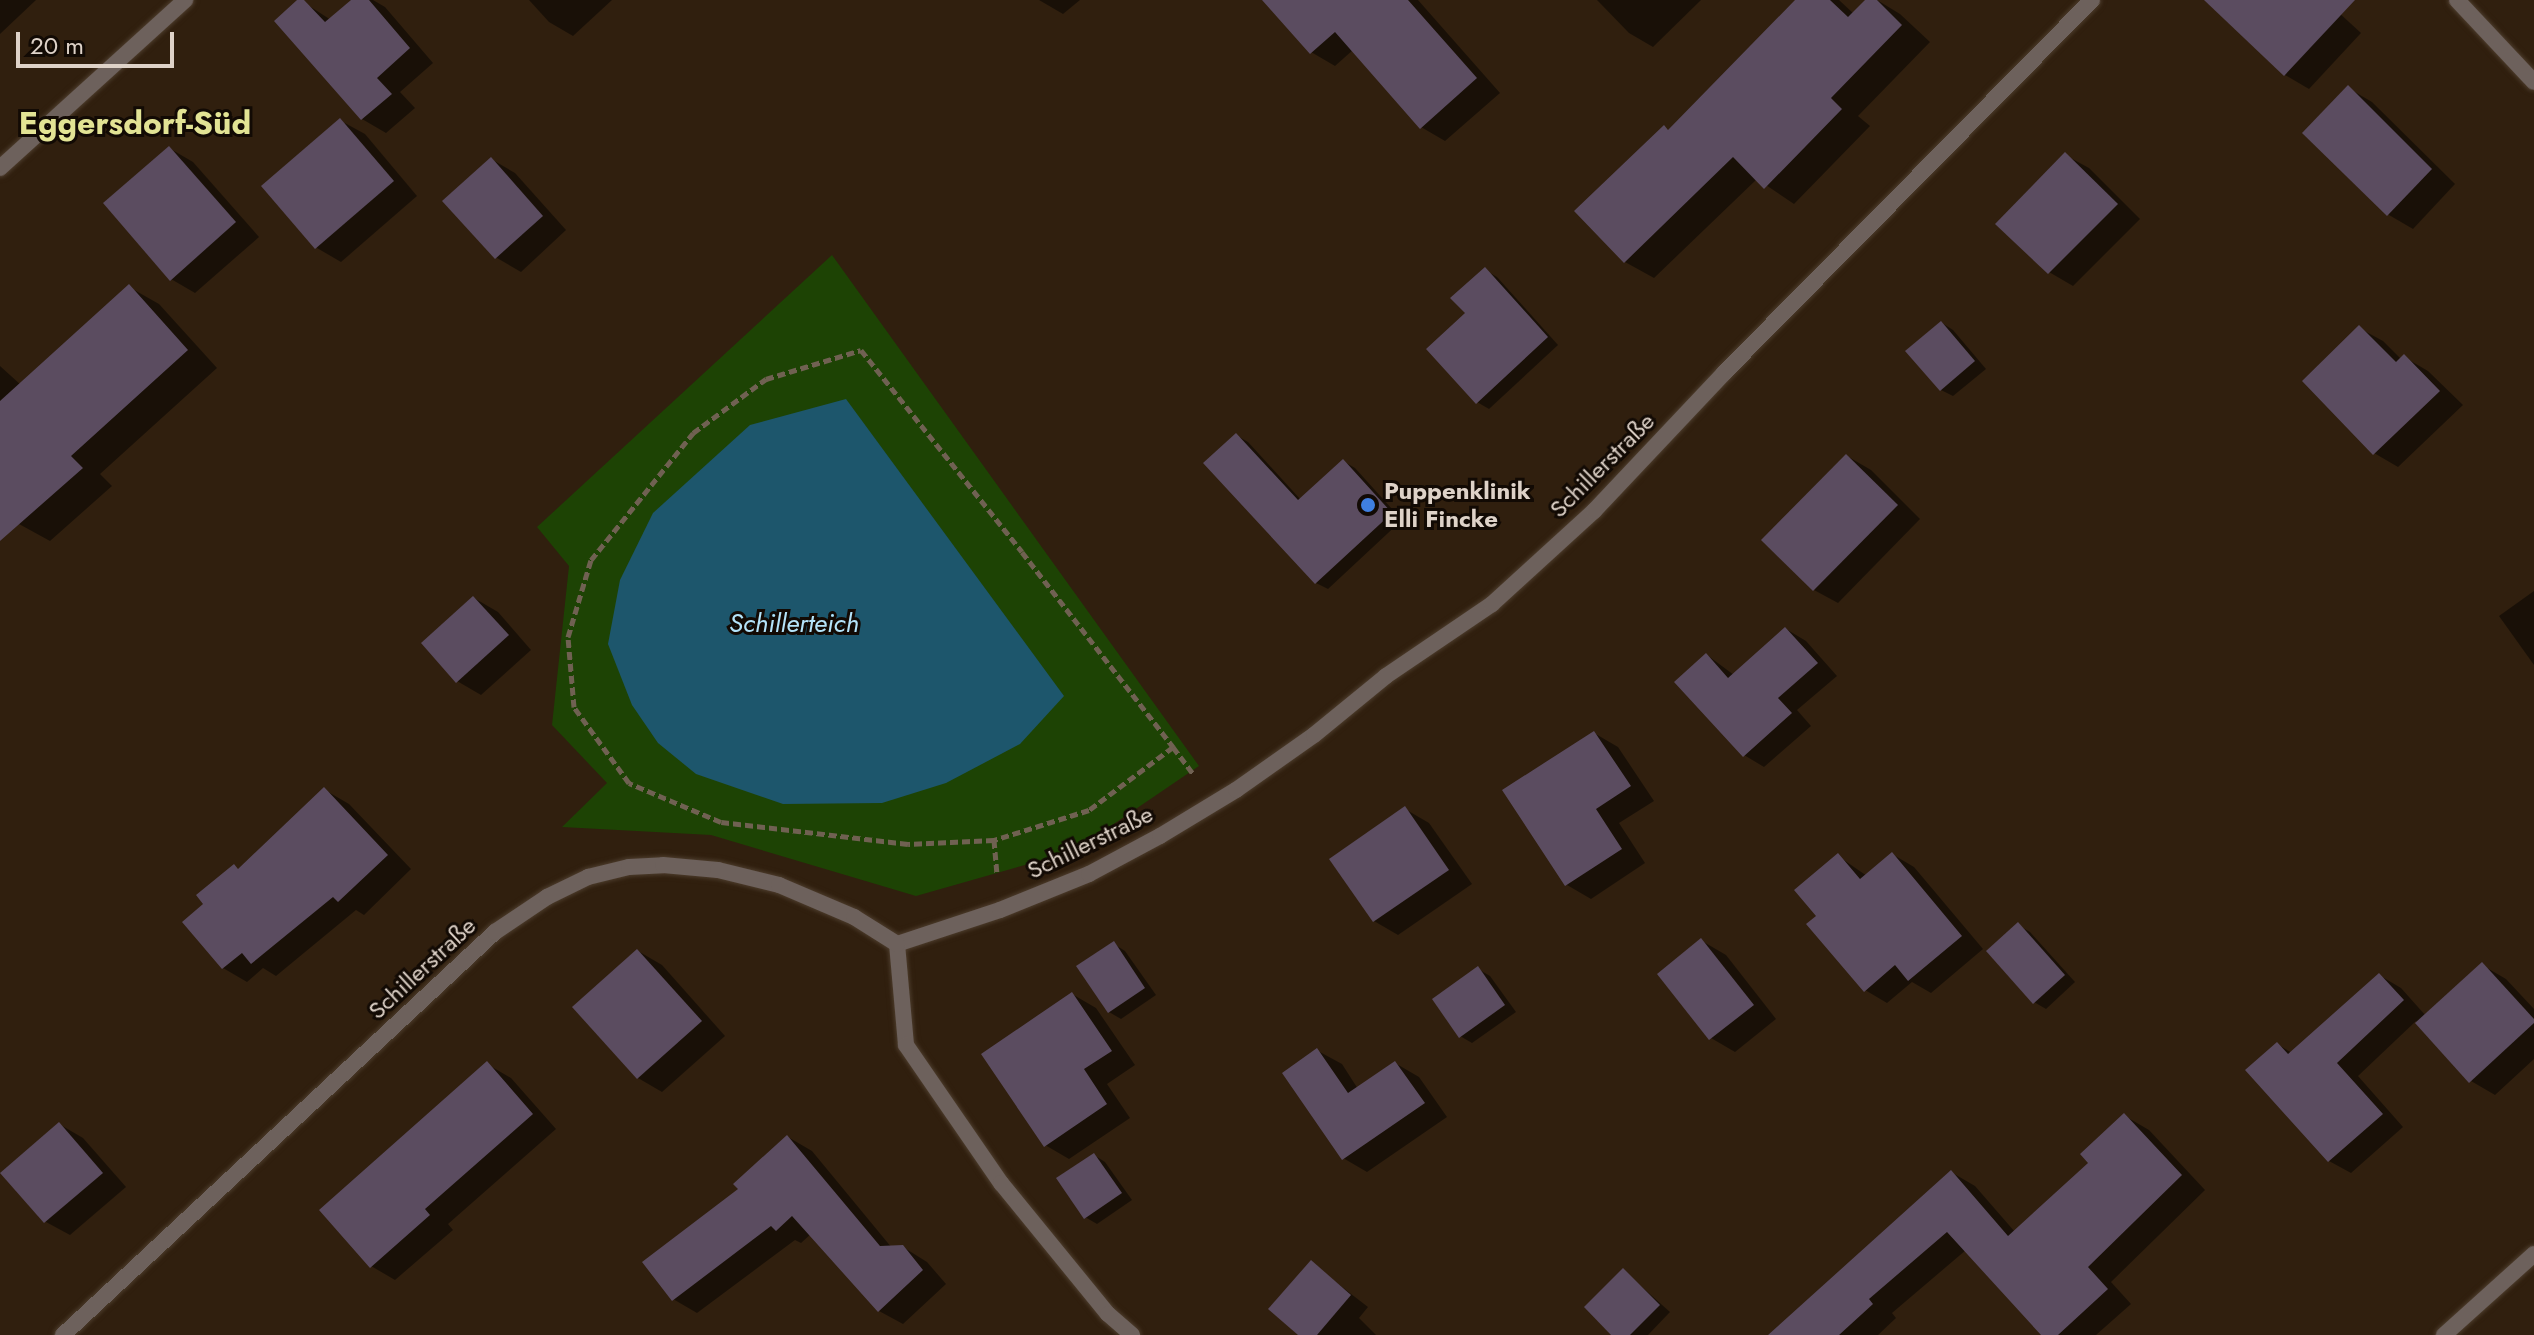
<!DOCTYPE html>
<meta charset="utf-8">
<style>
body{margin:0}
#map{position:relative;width:2534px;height:1335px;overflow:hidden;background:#301f0e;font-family:Jost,sans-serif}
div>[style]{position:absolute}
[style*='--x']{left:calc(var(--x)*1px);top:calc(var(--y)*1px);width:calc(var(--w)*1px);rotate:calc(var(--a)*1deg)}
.green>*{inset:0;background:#1d4304}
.water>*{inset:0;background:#1d566c}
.shadow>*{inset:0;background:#0007}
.building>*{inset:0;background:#5b4c60}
.path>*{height:5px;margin-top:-2.5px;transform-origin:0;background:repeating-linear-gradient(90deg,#706152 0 8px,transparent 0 12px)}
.roads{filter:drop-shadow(0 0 2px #4c3c2c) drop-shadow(0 0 2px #4c3c2c)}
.street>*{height:16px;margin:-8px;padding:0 8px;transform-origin:8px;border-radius:8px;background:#6d615c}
.dots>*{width:22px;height:22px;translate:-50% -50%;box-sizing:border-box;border:4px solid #120a04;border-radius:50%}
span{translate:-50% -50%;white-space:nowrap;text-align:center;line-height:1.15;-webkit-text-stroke:6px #120a04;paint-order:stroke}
.street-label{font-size:24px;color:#ded2c8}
.poi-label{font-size:24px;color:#ded2c8;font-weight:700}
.left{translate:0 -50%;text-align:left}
.water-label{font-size:26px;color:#b4e4fa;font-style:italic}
.district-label{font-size:32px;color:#e2e394;font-weight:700}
.scale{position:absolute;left:16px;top:32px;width:158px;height:36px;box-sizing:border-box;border:4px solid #ded2c8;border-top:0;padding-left:10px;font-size:24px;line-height:28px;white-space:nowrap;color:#ded2c8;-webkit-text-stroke:6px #120a04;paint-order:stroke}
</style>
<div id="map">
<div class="green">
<i style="clip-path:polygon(832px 255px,1199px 766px,1074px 851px,916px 896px,711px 835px,562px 827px,607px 783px,552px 725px,569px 566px,537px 527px)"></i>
</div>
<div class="water">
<i style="clip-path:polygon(846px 399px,1064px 696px,1020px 744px,946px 783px,882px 803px,783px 804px,696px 774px,658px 743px,632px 705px,608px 644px,620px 580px,653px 513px,750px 425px)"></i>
</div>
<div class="shadow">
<i style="clip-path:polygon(0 0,36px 0,0 34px)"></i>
<i style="clip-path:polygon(300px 0,331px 20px,354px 0,373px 0,385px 7px,433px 63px,400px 92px,415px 108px,386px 133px,362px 119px)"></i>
<i style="clip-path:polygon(529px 0,612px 0,573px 36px,549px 22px)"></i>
<i style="clip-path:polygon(1039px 0,1080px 0,1063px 14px)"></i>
<i style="clip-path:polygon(1280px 0,1418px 0,1500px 93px,1445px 141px,1421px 127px,1353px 50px,1335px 66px,1311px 52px)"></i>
<i style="clip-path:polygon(1597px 0,1701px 0,1653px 47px,1629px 33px)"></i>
<i style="clip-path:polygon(1798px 0,1839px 0,1854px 14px,1868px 0,1877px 0,1900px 14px,1930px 42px,1858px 116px,1870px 126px,1794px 204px,1757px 179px,1654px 278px,1625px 262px,1577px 211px,1664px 128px,1670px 131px)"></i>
<i style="clip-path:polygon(2237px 0,2325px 0,2361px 33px,2309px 89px,2285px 75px)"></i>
<i style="clip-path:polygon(2348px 88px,2372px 102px,2455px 184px,2413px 229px,2389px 215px,2304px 133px)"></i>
<i style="clip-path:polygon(341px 121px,365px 134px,417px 196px,341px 262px,317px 248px)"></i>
<i style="clip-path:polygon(169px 148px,193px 162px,259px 237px,195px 293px,171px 279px)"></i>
<i style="clip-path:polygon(2065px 155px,2089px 168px,2140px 219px,2073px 286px,2049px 272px)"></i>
<i style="clip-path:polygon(491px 159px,515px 173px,566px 230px,521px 272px,497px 258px,445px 201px)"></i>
<i style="clip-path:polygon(1485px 270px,1497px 277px,1558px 345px,1489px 409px,1477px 402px,1467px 313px)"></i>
<i style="clip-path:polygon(129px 287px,159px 304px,217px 368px,100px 474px,112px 486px,50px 541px,19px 524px,0 502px,0 366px,21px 385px)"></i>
<i style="clip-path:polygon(1942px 323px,1953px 330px,1986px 369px,1953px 396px,1941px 390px)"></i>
<i style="clip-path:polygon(2359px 328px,2383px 341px,2401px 359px,2404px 357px,2428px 371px,2463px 405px,2398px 467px,2374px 453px)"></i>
<i style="clip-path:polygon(1236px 435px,1248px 442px,1301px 500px,1343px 461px,1355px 468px,1402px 520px,1328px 589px,1316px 583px)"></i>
<i style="clip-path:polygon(1847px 456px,1871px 470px,1920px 519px,1838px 603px,1814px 590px)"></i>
<i style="clip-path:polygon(2534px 591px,2534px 665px,2499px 616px)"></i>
<i style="clip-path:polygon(474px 598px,498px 612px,531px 650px,481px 695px,457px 681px)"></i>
<i style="clip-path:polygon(1786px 629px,1806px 641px,1837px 676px,1797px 710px,1811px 726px,1764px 767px,1744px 755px,1707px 655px,1734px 675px)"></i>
<i style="clip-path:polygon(1594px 733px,1618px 747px,1654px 801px,1619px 823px,1645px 863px,1591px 899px,1567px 885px)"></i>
<i style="clip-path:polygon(325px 790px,349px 804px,411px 869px,364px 915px,356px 910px,276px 976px,263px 968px,247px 982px,223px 968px,234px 867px,240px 870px)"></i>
<i style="clip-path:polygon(1405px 809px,1429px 823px,1472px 884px,1398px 935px,1374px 921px)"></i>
<i style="clip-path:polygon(1892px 854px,1914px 867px,1983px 949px,1931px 993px,1912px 982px,1887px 1003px,1865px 990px,1818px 916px,1838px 856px,1867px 876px)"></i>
<i style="clip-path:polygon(2018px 925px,2030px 932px,2075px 982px,2046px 1009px,2034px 1002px)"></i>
<i style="clip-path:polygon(1702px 941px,1726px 955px,1776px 1019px,1735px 1052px,1711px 1038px)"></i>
<i style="clip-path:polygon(1114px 944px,1125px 951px,1156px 995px,1121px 1019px,1109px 1012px)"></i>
<i style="clip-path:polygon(638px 951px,662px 965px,725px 1036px,662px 1092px,638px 1078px,575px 1007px)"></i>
<i style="clip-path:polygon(2482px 965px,2506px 979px,2534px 1009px,2534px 1059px,2495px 1095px,2471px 1081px,2416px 1021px,2358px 1076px,2403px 1127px,2351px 1173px,2329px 1161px,2277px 1044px,2292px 1053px,2379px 975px,2401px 988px,2426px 1016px)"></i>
<i style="clip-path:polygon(1478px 969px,1490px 976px,1516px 1012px,1472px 1043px,1460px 1036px)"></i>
<i style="clip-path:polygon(1072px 994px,1096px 1008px,1135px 1065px,1107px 1084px,1130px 1118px,1069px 1159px,1045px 1145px)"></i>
<i style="clip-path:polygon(1318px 1051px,1342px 1064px,1358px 1089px,1395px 1063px,1419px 1077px,1447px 1117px,1367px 1172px,1343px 1158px)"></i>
<i style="clip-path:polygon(487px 1064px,511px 1078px,556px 1129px,448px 1224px,453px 1230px,395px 1280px,371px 1266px)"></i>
<i style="clip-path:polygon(2125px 1116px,2149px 1130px,2205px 1190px,2111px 1282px,2131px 1304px,2096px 1335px,2044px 1335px,1966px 1250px,1892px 1313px,1896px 1318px,1878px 1335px,1808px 1335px,1951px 1172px,1975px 1186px,2015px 1232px,2090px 1163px)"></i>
<i style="clip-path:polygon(59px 1124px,83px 1138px,126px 1187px,70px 1235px,46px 1222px,3px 1173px)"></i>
<i style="clip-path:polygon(788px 1137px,812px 1151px,892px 1248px,903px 1247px,927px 1262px,946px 1284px,903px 1324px,879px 1311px,811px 1234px,801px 1243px,795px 1240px,697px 1313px,673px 1299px,741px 1190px)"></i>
<i style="clip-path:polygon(1094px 1155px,1105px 1162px,1132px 1200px,1097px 1224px,1085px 1217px)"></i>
<i style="clip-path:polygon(1311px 1263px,1368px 1307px,1359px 1318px,1376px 1335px,1301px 1335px)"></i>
<i style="clip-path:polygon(1624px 1271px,1670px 1312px,1648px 1335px,1614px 1335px)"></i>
</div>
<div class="building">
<i style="clip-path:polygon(297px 0,304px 0,325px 22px,351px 0,369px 0,410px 48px,377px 78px,392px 94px,361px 120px,274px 21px)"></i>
<i style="clip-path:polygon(1262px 0,1408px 0,1477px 78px,1420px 129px,1335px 32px,1310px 54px)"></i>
<i style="clip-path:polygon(1795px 0,1830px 0,1848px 17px,1865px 0,1877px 0,1902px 25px,1831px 98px,1842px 109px,1764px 189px,1733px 157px,1624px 263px,1574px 211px,1664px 125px,1668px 130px)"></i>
<i style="clip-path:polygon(2204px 0,2355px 0,2284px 76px)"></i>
<i style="clip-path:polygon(2348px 85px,2432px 169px,2387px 216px,2302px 133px)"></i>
<i style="clip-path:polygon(340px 118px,394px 181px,315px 249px,261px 186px)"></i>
<i style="clip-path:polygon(169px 146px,236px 222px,170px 281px,103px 203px)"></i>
<i style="clip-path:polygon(2065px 152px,2118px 204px,2048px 274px,1995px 224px)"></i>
<i style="clip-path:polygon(491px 157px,543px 216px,495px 259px,442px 201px)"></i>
<i style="clip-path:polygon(1485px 267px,1548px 337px,1476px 404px,1426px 349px,1465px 313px,1450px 298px)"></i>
<i style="clip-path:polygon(129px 284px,188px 350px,71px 456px,83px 468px,0 541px,0 401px)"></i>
<i style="clip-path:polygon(1941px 321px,1975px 361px,1940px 391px,1905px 351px)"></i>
<i style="clip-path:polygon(2359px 325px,2396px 362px,2404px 354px,2440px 391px,2373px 455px,2302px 381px)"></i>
<i style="clip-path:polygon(1236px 433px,1298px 500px,1343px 459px,1392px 513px,1315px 584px,1203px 463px)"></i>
<i style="clip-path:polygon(1846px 454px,1898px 505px,1813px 591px,1761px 540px)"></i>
<i style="clip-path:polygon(473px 596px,509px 635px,456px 683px,421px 643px)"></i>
<i style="clip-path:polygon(1785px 627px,1818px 663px,1778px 698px,1792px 713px,1743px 757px,1674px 682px,1706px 653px,1728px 678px)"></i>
<i style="clip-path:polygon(1594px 731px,1631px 786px,1596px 809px,1622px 849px,1565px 886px,1502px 790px)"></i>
<i style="clip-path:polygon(324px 787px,388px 855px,338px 902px,333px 897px,251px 964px,242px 953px,222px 969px,182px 922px,203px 904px,196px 895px,234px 864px,238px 869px)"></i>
<i style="clip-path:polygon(1405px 806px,1449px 870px,1373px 922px,1329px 859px)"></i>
<i style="clip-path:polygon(1892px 852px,1962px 936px,1908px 981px,1895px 965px,1864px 992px,1806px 924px,1816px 916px,1794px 890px,1838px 853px,1860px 879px)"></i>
<i style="clip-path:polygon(2018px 922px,2065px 975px,2033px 1004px,1986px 951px)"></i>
<i style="clip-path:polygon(1701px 938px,1754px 1005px,1709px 1040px,1657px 974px)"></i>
<i style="clip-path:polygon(1114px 941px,1145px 988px,1108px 1013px,1076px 966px)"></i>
<i style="clip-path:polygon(637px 949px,702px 1021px,637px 1079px,572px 1007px)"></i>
<i style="clip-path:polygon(2482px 962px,2534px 1019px,2534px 1023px,2469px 1083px,2415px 1023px)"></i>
<i style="clip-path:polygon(1478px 966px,1505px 1005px,1459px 1038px,1432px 999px)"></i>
<i style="clip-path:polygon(2379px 973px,2404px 1000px,2337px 1063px,2383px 1114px,2328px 1162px,2245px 1070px,2277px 1042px,2288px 1054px)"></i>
<i style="clip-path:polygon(1072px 992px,1112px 1051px,1084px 1069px,1107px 1104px,1044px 1147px,981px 1054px)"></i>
<i style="clip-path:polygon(1317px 1048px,1348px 1093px,1395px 1061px,1425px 1103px,1342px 1160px,1282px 1073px)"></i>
<i style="clip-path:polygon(487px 1061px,533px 1114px,425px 1209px,430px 1215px,370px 1268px,319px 1210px)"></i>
<i style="clip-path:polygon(2124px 1113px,2182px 1175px,2088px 1267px,2108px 1289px,2058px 1335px,2041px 1335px,1947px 1232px,1869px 1299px,1873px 1304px,1839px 1335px,1768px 1335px,1951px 1170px,2008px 1236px,2088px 1163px,2080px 1154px)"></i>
<i style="clip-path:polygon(59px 1122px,103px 1173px,44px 1223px,0 1173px)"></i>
<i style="clip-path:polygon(787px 1135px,880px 1246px,903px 1245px,923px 1270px,878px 1312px,792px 1216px,776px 1231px,771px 1226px,672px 1301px,642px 1262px,738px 1189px,733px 1184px)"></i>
<i style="clip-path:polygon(1094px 1153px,1122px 1193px,1084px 1219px,1056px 1178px)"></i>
<i style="clip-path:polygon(1311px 1260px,1351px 1295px,1317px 1335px,1298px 1335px,1268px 1309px)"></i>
<i style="clip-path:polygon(1623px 1268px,1660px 1305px,1630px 1335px,1611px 1335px,1584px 1307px)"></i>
</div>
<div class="path">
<i style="--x:1173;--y:747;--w:105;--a:143.1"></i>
<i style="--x:1089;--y:810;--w:100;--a:162.5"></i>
<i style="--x:994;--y:840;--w:86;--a:177.3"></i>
<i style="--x:908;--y:844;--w:188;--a:-173.3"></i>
<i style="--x:721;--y:822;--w:100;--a:-157"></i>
<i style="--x:629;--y:783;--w:94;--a:-125.9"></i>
<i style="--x:574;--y:707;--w:70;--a:-94.9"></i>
<i style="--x:568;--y:637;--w:80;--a:-73.4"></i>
<i style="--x:591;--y:560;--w:163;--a:-51.2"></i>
<i style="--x:693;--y:433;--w:91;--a:-36.5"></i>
<i style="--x:766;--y:379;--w:99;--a:-17"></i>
<i style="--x:861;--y:350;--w:258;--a:51.4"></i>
<i style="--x:1022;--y:552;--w:247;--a:52.2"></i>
<i style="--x:1173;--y:747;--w:34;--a:53"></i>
<i style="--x:994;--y:840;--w:33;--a:85"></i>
</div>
<div class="roads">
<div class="street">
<i style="--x:2457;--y:0;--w:112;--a:46.8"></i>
<i style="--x:0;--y:168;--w:250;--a:-42.2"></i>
<i style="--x:897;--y:944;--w:108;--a:-18.3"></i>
<i style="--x:1000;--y:910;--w:96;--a:-22"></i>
<i style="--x:1089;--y:874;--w:81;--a:-28.2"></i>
<i style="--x:1160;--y:836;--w:89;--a:-31.2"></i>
<i style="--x:1236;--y:790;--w:95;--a:-35.2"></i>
<i style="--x:1314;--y:735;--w:93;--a:-39.3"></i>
<i style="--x:1386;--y:676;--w:128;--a:-34.2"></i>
<i style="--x:1492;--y:604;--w:138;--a:-42.4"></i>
<i style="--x:1594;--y:511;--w:190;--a:-46.7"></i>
<i style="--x:1724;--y:373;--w:524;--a:-45.39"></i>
<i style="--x:897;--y:944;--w:101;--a:84.9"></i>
<i style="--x:906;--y:1045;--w:168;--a:55.5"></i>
<i style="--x:1001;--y:1183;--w:169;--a:50.8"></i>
<i style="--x:1108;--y:1314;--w:32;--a:41"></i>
<i style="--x:63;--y:1335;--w:591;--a:-43.01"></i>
<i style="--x:495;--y:932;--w:63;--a:-33.9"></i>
<i style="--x:547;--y:897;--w:46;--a:-26"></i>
<i style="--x:588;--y:877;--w:42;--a:-13.7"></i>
<i style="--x:629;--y:867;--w:34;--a:-3"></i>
<i style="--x:663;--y:865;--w:55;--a:5.2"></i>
<i style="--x:718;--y:870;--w:63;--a:13.8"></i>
<i style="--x:779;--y:885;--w:82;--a:23.1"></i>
<i style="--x:854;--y:917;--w:51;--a:32.1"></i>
<i style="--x:2444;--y:1335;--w:121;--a:-42"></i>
</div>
</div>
<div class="dots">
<i style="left:1368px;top:505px;background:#3f7fe0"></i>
</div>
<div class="street-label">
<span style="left:1602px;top:465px;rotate:-45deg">Schillerstraße</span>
<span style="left:1090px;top:842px;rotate:-26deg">Schillerstraße</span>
<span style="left:422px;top:968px;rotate:-43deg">Schillerstraße</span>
</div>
<div class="poi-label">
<span class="left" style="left:1384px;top:505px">Puppenklinik<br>Elli Fincke</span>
</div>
<div class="water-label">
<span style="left:794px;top:624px">Schillerteich</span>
</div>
<div class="district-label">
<span style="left:135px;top:123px">Eggersdorf-Süd</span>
</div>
<div class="scale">20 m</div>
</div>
